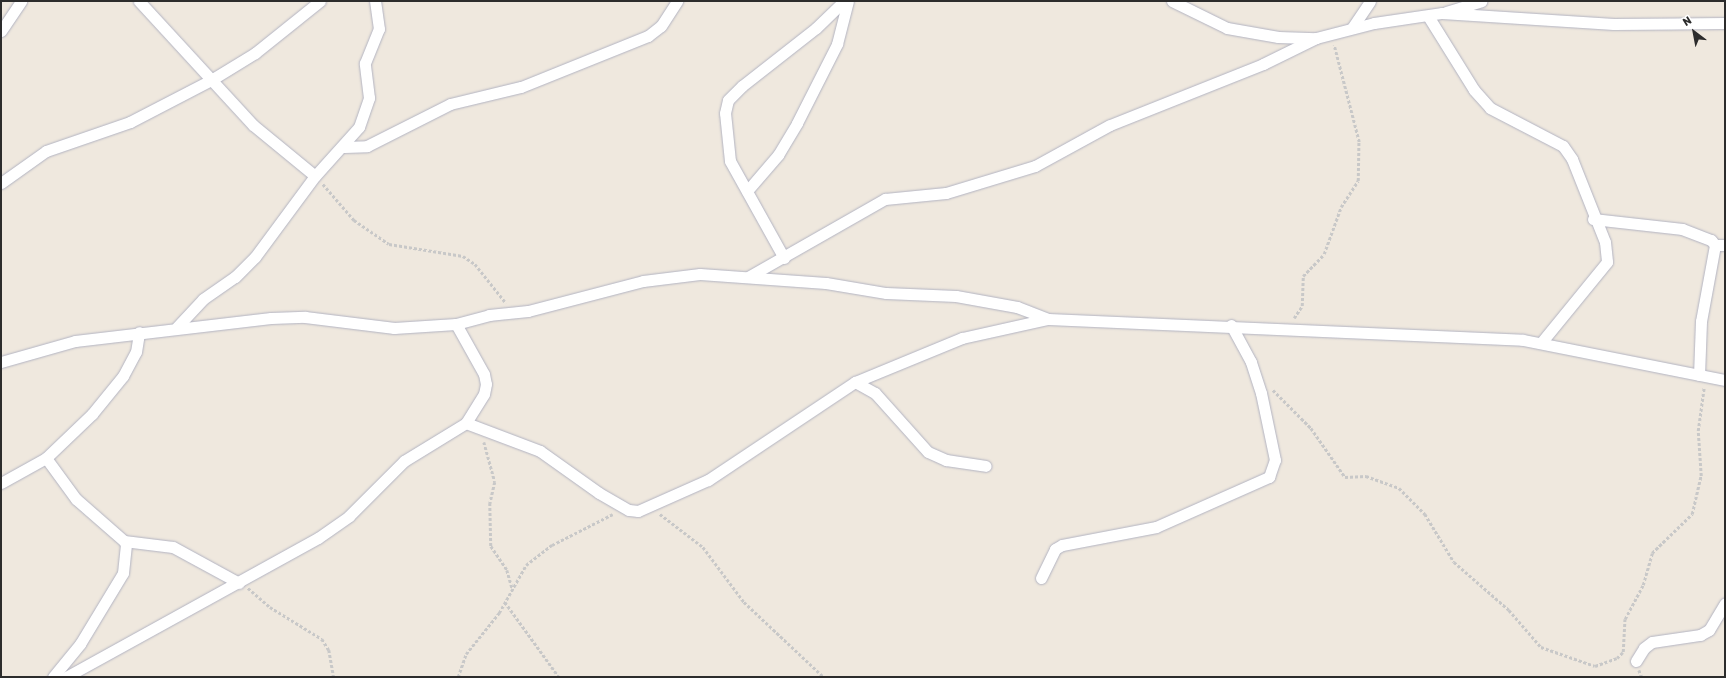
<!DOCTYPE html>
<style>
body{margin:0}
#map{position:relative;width:1726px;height:678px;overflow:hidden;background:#efe8de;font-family:Rubik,sans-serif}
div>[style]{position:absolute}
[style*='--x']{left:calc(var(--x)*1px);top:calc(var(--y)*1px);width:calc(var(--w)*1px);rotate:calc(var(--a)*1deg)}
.path>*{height:2.5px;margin-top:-1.25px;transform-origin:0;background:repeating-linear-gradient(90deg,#c8c8c8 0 3px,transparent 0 5px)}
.roads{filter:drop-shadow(0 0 1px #b2b3c1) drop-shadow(0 0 1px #b2b3c1)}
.street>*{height:11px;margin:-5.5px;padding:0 5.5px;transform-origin:5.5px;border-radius:5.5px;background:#fff}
span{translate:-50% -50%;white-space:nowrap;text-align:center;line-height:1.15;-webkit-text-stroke:4px #fff;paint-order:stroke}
.frame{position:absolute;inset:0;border:2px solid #2c2c2c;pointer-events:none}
.north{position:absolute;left:1674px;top:12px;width:40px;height:40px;-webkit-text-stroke:3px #fff;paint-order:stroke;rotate:328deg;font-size:11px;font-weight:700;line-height:16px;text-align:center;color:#2c2c2c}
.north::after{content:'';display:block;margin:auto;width:14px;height:18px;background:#2c2c2c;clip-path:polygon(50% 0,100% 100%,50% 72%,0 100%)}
</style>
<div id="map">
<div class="path">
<i style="--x:323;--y:184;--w:48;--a:49.3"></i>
<i style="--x:354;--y:220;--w:42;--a:34.4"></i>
<i style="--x:389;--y:244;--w:75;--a:9.2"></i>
<i style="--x:463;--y:256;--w:14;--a:34"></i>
<i style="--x:475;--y:264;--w:50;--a:51.5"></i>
<i style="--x:1294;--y:318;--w:14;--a:-56"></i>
<i style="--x:1302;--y:306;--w:30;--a:-88"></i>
<i style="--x:1303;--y:276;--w:30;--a:-46"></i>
<i style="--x:1324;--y:254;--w:50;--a:-70.1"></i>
<i style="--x:1341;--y:207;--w:31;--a:-57"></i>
<i style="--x:1358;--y:181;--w:39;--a:-89"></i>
<i style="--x:1359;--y:142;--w:100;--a:-104.5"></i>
<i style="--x:1273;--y:390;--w:54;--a:45"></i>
<i style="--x:1311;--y:428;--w:60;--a:55.2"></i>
<i style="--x:1345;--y:477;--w:21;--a:-3"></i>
<i style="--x:1366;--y:476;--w:35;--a:20"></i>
<i style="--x:1399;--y:488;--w:37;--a:45"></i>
<i style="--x:1425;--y:514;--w:56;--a:58.9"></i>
<i style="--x:1454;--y:562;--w:73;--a:41.1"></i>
<i style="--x:1509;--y:610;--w:49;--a:49.1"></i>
<i style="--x:1541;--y:647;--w:57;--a:19.4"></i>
<i style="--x:1595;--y:666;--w:23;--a:-20"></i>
<i style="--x:1617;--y:658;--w:8;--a:-45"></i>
<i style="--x:1623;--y:652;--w:33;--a:-87"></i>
<i style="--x:1625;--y:619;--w:38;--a:-62"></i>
<i style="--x:1643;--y:585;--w:33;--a:-74"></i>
<i style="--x:1652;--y:553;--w:56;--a:-44.3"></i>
<i style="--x:1692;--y:514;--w:39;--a:-77"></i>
<i style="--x:1701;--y:476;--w:45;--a:-93.8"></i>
<i style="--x:1698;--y:431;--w:44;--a:-82.2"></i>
<i style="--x:484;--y:442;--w:41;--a:74.6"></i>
<i style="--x:495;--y:482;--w:22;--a:103"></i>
<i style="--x:490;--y:503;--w:43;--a:88.7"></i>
<i style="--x:491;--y:546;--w:29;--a:56"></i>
<i style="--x:507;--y:570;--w:19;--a:74"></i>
<i style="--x:660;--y:514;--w:54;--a:37.5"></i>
<i style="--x:703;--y:547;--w:69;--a:53.3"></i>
<i style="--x:744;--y:602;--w:110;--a:43.2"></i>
<i style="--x:248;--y:588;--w:29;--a:41"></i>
<i style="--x:270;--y:607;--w:61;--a:31.6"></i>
<i style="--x:322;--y:639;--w:13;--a:58"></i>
<i style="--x:329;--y:650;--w:27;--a:80"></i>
<i style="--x:505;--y:602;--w:92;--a:54.2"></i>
<i style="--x:1639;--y:670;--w:8;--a:67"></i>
<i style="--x:458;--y:677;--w:24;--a:-71"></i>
<i style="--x:466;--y:654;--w:53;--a:-51.2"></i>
<i style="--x:499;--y:613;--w:55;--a:-60.6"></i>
<i style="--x:526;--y:565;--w:33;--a:-38"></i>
<i style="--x:552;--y:545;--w:68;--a:-26.9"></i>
</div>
<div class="roads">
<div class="street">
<i style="--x:139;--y:1;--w:168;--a:47.4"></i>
<i style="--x:253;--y:125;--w:80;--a:39.4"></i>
<i style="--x:1172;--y:1;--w:61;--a:26.1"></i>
<i style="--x:1227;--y:28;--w:52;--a:10"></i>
<i style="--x:1278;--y:37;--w:38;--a:2"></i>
<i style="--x:1316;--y:38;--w:60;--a:-14.5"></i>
<i style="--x:1374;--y:23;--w:69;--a:-8.4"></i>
<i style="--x:1442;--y:13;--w:172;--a:3.7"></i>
<i style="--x:1614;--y:24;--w:111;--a:-0.5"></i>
<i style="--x:1446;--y:12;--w:37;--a:-17"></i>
<i style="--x:1428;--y:16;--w:87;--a:58.1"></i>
<i style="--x:1474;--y:90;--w:24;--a:48"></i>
<i style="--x:1490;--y:108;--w:82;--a:27.5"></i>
<i style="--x:1563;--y:146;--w:16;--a:55"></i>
<i style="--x:1572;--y:159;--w:89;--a:68.3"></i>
<i style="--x:1605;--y:242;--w:20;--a:84"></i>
<i style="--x:1607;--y:262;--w:104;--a:129.2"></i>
<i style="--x:1352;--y:28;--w:32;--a:-56"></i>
<i style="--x:1;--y:31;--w:36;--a:-56"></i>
<i style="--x:344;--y:147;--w:23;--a:-2"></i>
<i style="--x:367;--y:146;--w:93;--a:-26.8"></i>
<i style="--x:450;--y:104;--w:73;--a:-13.5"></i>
<i style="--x:521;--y:87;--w:137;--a:-21.9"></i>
<i style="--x:648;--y:36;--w:16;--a:-38"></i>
<i style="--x:661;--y:26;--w:30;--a:-57"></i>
<i style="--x:1;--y:183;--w:55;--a:-35.4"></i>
<i style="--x:46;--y:151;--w:89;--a:-19"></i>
<i style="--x:130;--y:122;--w:91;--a:-27.4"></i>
<i style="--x:211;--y:80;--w:52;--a:-31.5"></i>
<i style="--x:255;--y:53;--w:83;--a:-38.7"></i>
<i style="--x:747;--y:191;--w:48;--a:-49.3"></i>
<i style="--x:778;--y:155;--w:37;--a:-59"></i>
<i style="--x:797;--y:123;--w:89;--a:-63.1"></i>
<i style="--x:837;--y:44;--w:44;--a:-75.7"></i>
<i style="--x:1593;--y:219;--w:90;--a:6.4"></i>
<i style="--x:1682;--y:229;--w:31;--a:21"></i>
<i style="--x:1711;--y:240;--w:6;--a:51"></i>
<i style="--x:1715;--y:245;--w:77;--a:100.4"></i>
<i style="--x:1701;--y:321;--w:54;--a:92.1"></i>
<i style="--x:1715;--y:245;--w:10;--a:0"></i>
<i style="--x:784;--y:258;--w:111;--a:-119.1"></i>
<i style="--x:730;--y:161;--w:48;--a:-95.9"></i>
<i style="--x:725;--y:113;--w:13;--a:-77"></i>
<i style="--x:728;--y:100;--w:20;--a:-45"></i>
<i style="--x:742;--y:86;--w:94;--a:-38.1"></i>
<i style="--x:816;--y:28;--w:39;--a:-44"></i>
<i style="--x:748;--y:277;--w:158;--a:-29.7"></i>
<i style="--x:885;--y:199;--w:61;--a:-5.6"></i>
<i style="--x:946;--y:193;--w:93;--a:-16.9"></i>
<i style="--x:1035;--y:166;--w:85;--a:-28.7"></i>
<i style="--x:1110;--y:125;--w:165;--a:-21.7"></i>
<i style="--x:1263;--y:64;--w:59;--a:-26.1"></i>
<i style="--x:456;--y:324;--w:57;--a:60.8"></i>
<i style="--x:484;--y:374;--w:10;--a:79"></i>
<i style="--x:486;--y:384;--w:10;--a:101"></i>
<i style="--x:484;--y:394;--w:34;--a:122"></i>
<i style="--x:177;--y:327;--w:38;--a:-47"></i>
<i style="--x:203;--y:299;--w:39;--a:-35"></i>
<i style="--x:235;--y:277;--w:28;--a:-45"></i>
<i style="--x:255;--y:257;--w:101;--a:-53.5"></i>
<i style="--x:315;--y:176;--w:66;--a:-48.1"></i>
<i style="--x:359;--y:127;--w:31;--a:-71"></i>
<i style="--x:369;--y:98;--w:35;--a:-97"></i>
<i style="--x:365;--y:63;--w:37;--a:-68"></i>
<i style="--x:379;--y:29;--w:28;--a:-98"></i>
<i style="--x:1;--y:362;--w:77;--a:-15.8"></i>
<i style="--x:75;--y:341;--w:197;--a:-6.7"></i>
<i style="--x:271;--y:318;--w:34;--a:-2"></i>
<i style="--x:305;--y:317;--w:90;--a:7"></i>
<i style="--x:394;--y:328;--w:62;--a:-3.7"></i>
<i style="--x:456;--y:324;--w:34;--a:-15"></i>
<i style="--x:489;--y:315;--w:39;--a:-6"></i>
<i style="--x:528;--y:311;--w:119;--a:-14.6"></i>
<i style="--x:643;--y:281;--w:57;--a:-7"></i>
<i style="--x:700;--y:274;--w:126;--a:4.1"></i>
<i style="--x:826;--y:283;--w:61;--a:9.5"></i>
<i style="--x:886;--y:293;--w:70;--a:2.5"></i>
<i style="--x:956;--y:296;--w:62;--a:10.2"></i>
<i style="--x:1017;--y:307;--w:33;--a:21"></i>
<i style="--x:855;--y:382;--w:23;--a:29"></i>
<i style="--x:875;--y:393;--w:79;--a:48.1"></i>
<i style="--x:928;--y:452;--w:20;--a:24"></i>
<i style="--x:946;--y:460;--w:40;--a:8.5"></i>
<i style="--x:46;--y:458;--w:51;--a:53.8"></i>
<i style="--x:76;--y:499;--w:64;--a:41.2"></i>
<i style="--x:124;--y:541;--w:49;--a:7"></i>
<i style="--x:173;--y:547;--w:75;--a:28.6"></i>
<i style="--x:1;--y:483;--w:51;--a:-29.1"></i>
<i style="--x:46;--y:458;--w:64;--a:-43.7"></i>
<i style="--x:92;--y:414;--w:49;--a:-50.8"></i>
<i style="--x:123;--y:376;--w:27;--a:-62"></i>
<i style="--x:136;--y:352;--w:20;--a:-81"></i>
<i style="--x:1041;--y:578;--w:32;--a:-64"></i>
<i style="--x:1055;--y:549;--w:8;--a:-30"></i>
<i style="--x:1062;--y:545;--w:96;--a:-10.8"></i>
<i style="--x:1156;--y:527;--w:124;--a:-23.9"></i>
<i style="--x:1269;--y:477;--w:18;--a:-71"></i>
<i style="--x:1275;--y:460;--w:68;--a:-101.8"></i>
<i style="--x:1261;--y:393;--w:33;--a:-108"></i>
<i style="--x:1251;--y:362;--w:42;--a:-118.4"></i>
<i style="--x:1636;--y:661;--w:15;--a:-58"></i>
<i style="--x:1644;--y:648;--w:10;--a:-37"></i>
<i style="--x:1652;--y:642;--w:49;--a:-8.3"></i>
<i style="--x:1700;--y:635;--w:10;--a:-29"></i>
<i style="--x:1709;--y:630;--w:31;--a:-59"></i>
<i style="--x:53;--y:677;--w:43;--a:-50.7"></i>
<i style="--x:80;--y:644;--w:83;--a:-58.8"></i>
<i style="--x:123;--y:573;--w:31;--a:-84"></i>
<i style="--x:66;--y:677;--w:288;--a:-28.9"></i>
<i style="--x:318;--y:538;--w:38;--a:-35"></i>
<i style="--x:349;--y:516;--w:78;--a:-45"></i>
<i style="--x:404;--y:461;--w:73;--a:-31.5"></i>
<i style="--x:466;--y:423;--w:79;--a:20.7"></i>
<i style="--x:540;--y:451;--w:72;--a:35.4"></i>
<i style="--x:599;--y:493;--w:34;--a:30"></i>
<i style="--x:629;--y:510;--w:9;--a:6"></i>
<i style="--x:638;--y:511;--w:77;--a:-23.9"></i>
<i style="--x:708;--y:480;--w:177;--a:-33.7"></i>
<i style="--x:855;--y:382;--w:116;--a:-22.4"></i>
<i style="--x:962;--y:338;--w:88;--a:-12.5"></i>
<i style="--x:1048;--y:319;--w:475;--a:2.5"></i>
<i style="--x:1523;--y:340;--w:206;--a:11.2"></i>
</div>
</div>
<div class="frame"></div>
<div class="north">N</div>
</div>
